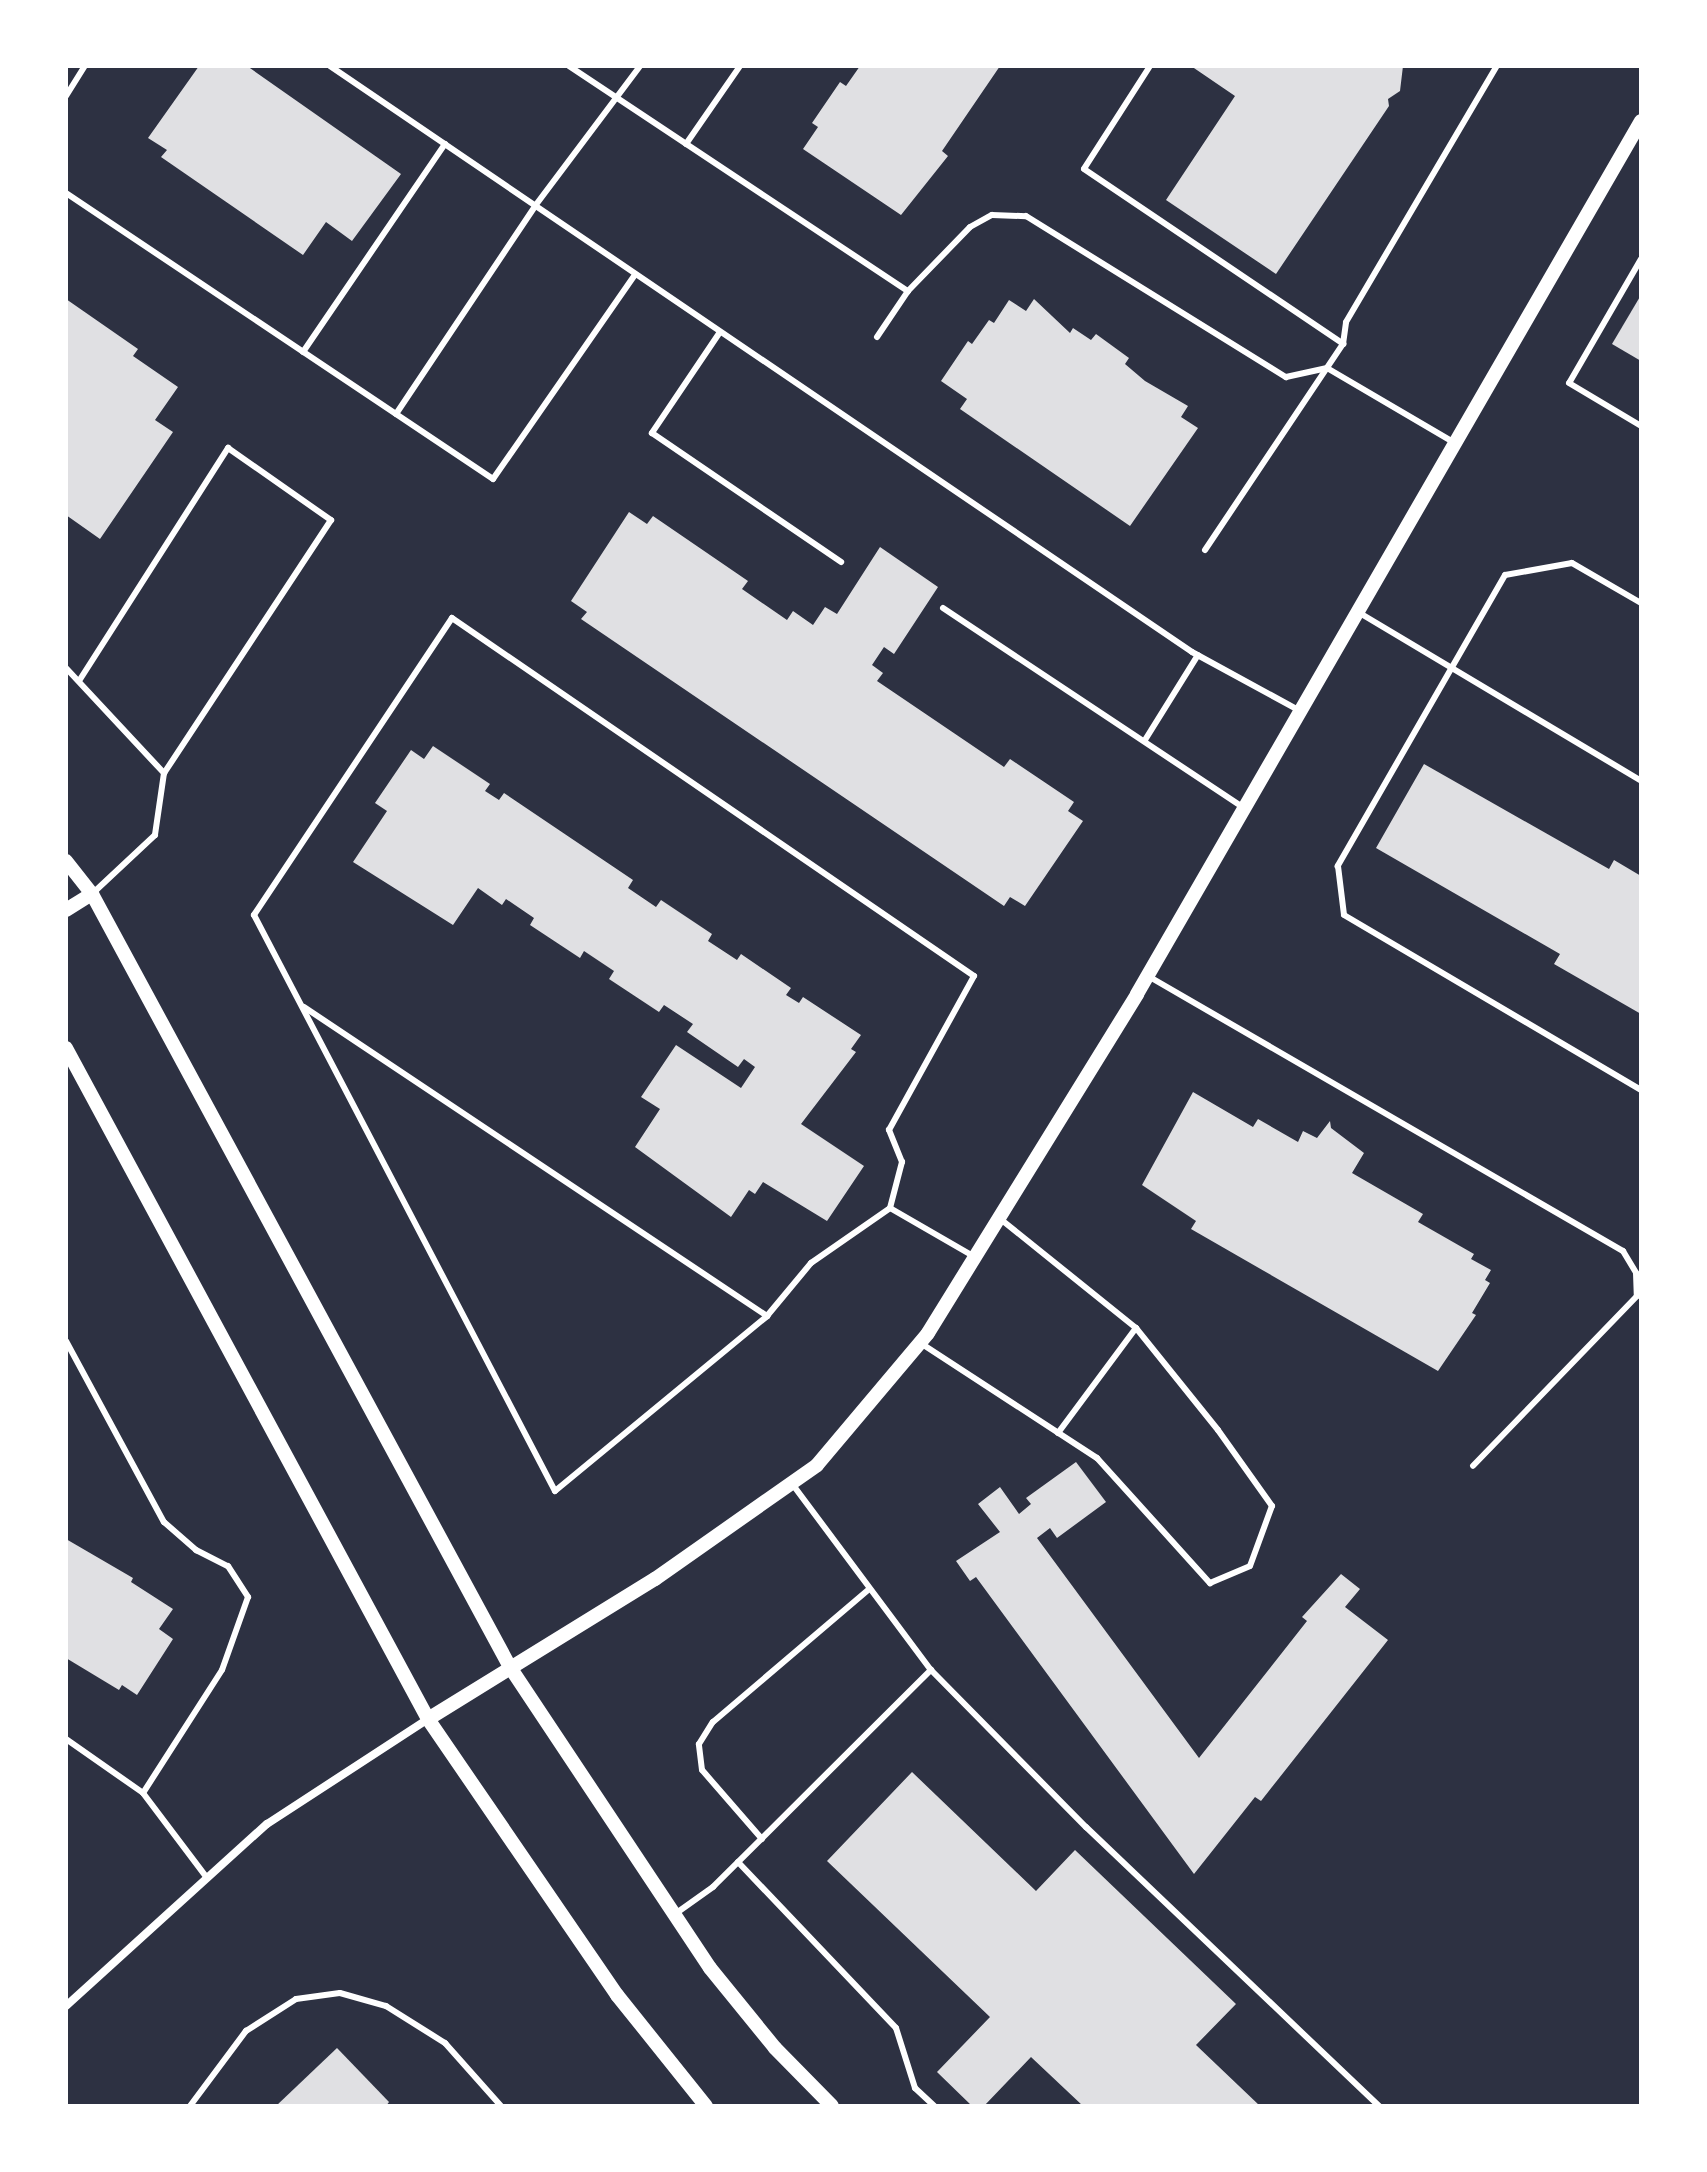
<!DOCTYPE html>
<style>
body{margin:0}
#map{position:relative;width:1707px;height:2172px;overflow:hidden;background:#2d3142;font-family:Signika,sans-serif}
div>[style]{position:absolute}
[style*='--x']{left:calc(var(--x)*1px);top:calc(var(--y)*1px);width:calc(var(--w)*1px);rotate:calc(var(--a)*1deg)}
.building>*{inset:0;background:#e0e0e3}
.service>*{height:6px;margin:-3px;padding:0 3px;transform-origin:3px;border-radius:3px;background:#fff}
.minor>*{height:8px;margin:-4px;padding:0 4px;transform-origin:4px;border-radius:4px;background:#fff}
.tertiary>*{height:14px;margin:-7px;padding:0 7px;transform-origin:7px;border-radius:7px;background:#fff}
span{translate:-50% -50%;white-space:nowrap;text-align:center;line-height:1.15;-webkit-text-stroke:7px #fff;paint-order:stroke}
.frame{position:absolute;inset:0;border:68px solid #fff;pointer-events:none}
</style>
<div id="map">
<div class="building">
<i style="clip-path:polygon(199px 66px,247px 66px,401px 174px,352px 241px,326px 222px,303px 255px,161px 157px,167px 150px,148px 138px)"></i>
<i style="clip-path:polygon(860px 66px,1000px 66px,942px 151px,948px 156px,901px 215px,803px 149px,818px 127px,812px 123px,840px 82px,846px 86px)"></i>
<i style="clip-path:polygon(1191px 66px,1403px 66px,1400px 91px,1388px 99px,1389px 106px,1276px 274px,1166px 200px,1235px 96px)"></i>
<i style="clip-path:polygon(1641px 295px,1641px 361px,1612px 344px)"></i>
<i style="clip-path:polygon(66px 299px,138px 349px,133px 356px,178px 387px,155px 420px,173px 432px,100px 539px,66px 515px)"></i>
<i style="clip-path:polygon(1034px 299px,1070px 333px,1073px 328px,1091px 340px,1096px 334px,1129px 358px,1125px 364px,1145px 381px,1188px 406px,1181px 417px,1198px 428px,1130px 526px,960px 409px,967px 399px,941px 381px,968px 341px,972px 344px,989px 320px,994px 323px,1009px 300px,1026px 311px)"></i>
<i style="clip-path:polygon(629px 512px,647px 524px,653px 516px,748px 581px,742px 589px,787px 620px,793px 611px,813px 625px,825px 607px,837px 614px,880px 547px,938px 587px,894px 654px,884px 647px,872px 665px,883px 673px,877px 681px,1004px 767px,1010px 759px,1074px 802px,1068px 811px,1083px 821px,1025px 906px,1010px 897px,1004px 906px,581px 619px,587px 612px,571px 601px)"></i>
<i style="clip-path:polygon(433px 746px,490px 784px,485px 791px,499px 800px,504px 793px,633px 880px,628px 888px,656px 907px,661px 900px,712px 934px,708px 941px,737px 960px,741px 954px,791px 988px,786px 995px,799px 1003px,803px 997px,861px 1035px,851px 1049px,856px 1052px,801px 1124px,864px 1166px,827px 1221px,763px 1182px,755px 1194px,749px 1190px,731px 1217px,635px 1147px,660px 1109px,641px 1097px,676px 1045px,741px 1088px,755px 1067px,744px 1059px,738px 1067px,687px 1032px,693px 1024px,664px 1005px,659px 1012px,609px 979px,614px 971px,584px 951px,580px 958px,530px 925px,534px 918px,506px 899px,502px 905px,478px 888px,453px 925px,353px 862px,387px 811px,375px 803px,411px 750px,424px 759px)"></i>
<i style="clip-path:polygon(1424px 764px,1609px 869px,1614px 860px,1641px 876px,1641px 1014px,1554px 964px,1560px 954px,1376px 848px)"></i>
<i style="clip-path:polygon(1193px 1092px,1253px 1127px,1258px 1119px,1298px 1142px,1303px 1131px,1317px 1138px,1330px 1121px,1331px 1128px,1364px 1153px,1352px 1173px,1423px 1214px,1418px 1222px,1474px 1254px,1471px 1259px,1491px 1270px,1485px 1280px,1490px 1283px,1472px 1313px,1476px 1315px,1438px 1371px,1191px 1229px,1196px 1221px,1142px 1185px)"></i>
<i style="clip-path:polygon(1076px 1462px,1106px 1502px,1057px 1538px,1050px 1528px,1037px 1538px,1199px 1758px,1307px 1621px,1302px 1617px,1341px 1574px,1360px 1589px,1345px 1607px,1388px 1640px,1261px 1801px,1255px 1797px,1194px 1874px,976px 1577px,970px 1581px,956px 1561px,1000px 1532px,978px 1504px,1000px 1487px,1019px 1514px,1031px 1504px,1026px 1498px)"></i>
<i style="clip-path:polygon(66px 1539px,133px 1578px,131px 1582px,173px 1609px,159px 1629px,173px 1639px,137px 1695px,122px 1685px,119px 1690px,66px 1658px)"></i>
<i style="clip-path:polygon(912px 1772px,1036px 1891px,1075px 1850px,1236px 2004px,1196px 2045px,1260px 2106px,1083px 2106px,1031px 2057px,984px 2106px,972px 2106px,937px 2072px,990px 2017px,827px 1861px)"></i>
<i style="clip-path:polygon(337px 2048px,389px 2102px,386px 2106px,276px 2106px)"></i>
</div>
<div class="service">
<i style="--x:330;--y:66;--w:1042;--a:34.21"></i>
<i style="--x:1192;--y:652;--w:123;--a:28.6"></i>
<i style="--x:569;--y:66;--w:407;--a:33.6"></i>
<i style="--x:1150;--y:66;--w:122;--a:122.7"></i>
<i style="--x:1084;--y:169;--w:313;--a:34"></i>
<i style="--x:66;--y:96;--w:36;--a:-58"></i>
<i style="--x:686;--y:144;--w:95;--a:-55.3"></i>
<i style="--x:66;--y:193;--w:514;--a:33.81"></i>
<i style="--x:493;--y:479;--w:249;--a:-55.2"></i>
<i style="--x:1641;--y:259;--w:143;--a:120.1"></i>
<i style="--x:1569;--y:383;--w:84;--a:30.8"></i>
<i style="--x:720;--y:332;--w:122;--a:124"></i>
<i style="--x:652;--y:433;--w:229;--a:34.3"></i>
<i style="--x:877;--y:337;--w:55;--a:-56"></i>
<i style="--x:908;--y:291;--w:89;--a:-45.9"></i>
<i style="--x:970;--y:227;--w:25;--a:-29"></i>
<i style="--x:992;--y:215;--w:34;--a:2"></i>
<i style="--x:1026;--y:216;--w:306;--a:31.8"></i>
<i style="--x:1286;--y:377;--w:42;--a:-12.4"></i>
<i style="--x:1327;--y:368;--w:148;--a:30.4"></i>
<i style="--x:303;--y:352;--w:252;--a:-55.7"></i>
<i style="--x:396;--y:414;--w:250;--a:-56.2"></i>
<i style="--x:535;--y:206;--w:175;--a:-53.1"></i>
<i style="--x:1205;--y:550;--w:248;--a:-56.2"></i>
<i style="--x:1343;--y:344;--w:22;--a:-82"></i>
<i style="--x:1346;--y:322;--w:297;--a:-59.5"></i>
<i style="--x:1641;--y:603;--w:80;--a:-149.9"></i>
<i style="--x:1572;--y:563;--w:68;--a:169.8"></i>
<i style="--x:1505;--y:575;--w:336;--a:119.9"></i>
<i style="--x:1338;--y:866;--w:49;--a:83"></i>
<i style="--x:1344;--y:915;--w:345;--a:30.5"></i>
<i style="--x:943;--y:608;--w:361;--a:33.6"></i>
<i style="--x:1358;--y:612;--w:330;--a:30.8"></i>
<i style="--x:66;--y:668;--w:144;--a:47"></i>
<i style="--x:164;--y:773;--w:63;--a:98.3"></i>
<i style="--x:155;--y:835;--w:86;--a:136.9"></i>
<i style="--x:79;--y:681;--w:277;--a:-57.4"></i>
<i style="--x:228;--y:448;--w:126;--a:35"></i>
<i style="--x:331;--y:520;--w:303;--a:123.4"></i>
<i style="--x:1145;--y:740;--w:100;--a:-58.1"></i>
<i style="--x:1148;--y:976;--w:549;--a:30.07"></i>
<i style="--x:1623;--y:1251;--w:26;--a:59"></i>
<i style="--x:1636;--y:1273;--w:23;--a:88"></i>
<i style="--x:1637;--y:1296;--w:236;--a:134"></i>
<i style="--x:304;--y:1007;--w:557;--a:33.72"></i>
<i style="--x:890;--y:1208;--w:48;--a:-75.4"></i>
<i style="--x:902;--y:1162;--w:35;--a:-112"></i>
<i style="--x:889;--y:1130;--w:176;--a:-61.1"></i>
<i style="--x:974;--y:976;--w:633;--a:-145.56"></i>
<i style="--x:452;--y:618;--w:357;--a:123.7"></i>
<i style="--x:254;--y:915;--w:650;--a:62.41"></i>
<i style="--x:555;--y:1491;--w:275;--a:-39.5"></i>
<i style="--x:767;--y:1316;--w:69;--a:-50.3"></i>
<i style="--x:811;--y:1263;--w:96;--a:-34.8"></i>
<i style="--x:890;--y:1208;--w:98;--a:30"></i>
<i style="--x:66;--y:1341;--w:206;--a:61.6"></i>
<i style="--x:164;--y:1522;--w:43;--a:41.2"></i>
<i style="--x:196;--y:1550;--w:36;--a:27"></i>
<i style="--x:228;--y:1566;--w:37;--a:57"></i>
<i style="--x:248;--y:1597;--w:77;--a:109.6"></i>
<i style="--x:222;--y:1670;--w:146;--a:122.7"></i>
<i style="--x:922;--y:1344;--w:209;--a:33.1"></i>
<i style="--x:1097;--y:1458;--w:169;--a:47.9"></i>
<i style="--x:1210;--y:1583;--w:43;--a:-23"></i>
<i style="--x:1250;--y:1566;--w:64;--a:-69.9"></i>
<i style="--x:1272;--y:1506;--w:93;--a:-125.4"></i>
<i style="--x:1218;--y:1430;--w:131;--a:-128.8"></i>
<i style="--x:1136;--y:1328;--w:176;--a:-141.2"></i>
<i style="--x:1058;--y:1433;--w:131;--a:-53.4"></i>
<i style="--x:793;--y:1485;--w:231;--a:53.3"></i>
<i style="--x:931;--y:1670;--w:221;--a:45.4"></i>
<i style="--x:1086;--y:1827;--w:405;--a:43.6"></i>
<i style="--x:66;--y:1739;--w:94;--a:35"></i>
<i style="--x:143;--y:1793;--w:106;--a:53"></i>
<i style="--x:762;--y:1839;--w:91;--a:-131"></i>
<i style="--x:702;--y:1770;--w:26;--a:-97"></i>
<i style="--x:699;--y:1744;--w:26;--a:-58"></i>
<i style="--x:713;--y:1722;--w:204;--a:-40.4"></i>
<i style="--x:738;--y:1862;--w:229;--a:46.4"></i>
<i style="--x:896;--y:2028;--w:63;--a:72.4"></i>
<i style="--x:915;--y:2088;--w:26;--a:43"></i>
<i style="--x:675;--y:1914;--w:47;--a:-35.4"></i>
<i style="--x:713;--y:1887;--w:308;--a:-44.9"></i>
<i style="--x:190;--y:2106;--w:94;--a:-53.3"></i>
<i style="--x:246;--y:2031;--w:59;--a:-32.6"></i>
<i style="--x:296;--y:1999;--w:44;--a:-7.8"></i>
<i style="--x:340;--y:1993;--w:48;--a:15.8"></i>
<i style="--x:386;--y:2006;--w:70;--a:32.1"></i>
<i style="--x:445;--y:2043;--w:84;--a:48.4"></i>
</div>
<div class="minor">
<i style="--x:66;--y:2006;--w:271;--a:-42.2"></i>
<i style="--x:267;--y:1824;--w:192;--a:-33.1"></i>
</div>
<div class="tertiary">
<i style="--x:66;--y:861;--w:42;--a:51.8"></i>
<i style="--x:92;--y:894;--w:879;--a:61.6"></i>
<i style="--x:510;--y:1667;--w:361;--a:56.4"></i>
<i style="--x:710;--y:1968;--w:103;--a:50.9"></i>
<i style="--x:775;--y:2048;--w:81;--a:45.5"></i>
<i style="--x:66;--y:910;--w:31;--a:-32"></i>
<i style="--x:66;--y:1048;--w:762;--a:61.65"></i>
<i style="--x:428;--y:1719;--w:335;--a:55.6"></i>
<i style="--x:617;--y:1995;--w:142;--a:51.3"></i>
<i style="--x:428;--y:1719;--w:267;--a:-31.7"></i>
<i style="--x:655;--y:1579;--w:198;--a:-35.1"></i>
<i style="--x:817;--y:1465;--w:172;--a:-49.9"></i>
<i style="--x:928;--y:1333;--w:398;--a:-58.3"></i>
<i style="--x:1137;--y:994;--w:1008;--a:-60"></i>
</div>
<div class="frame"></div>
</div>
